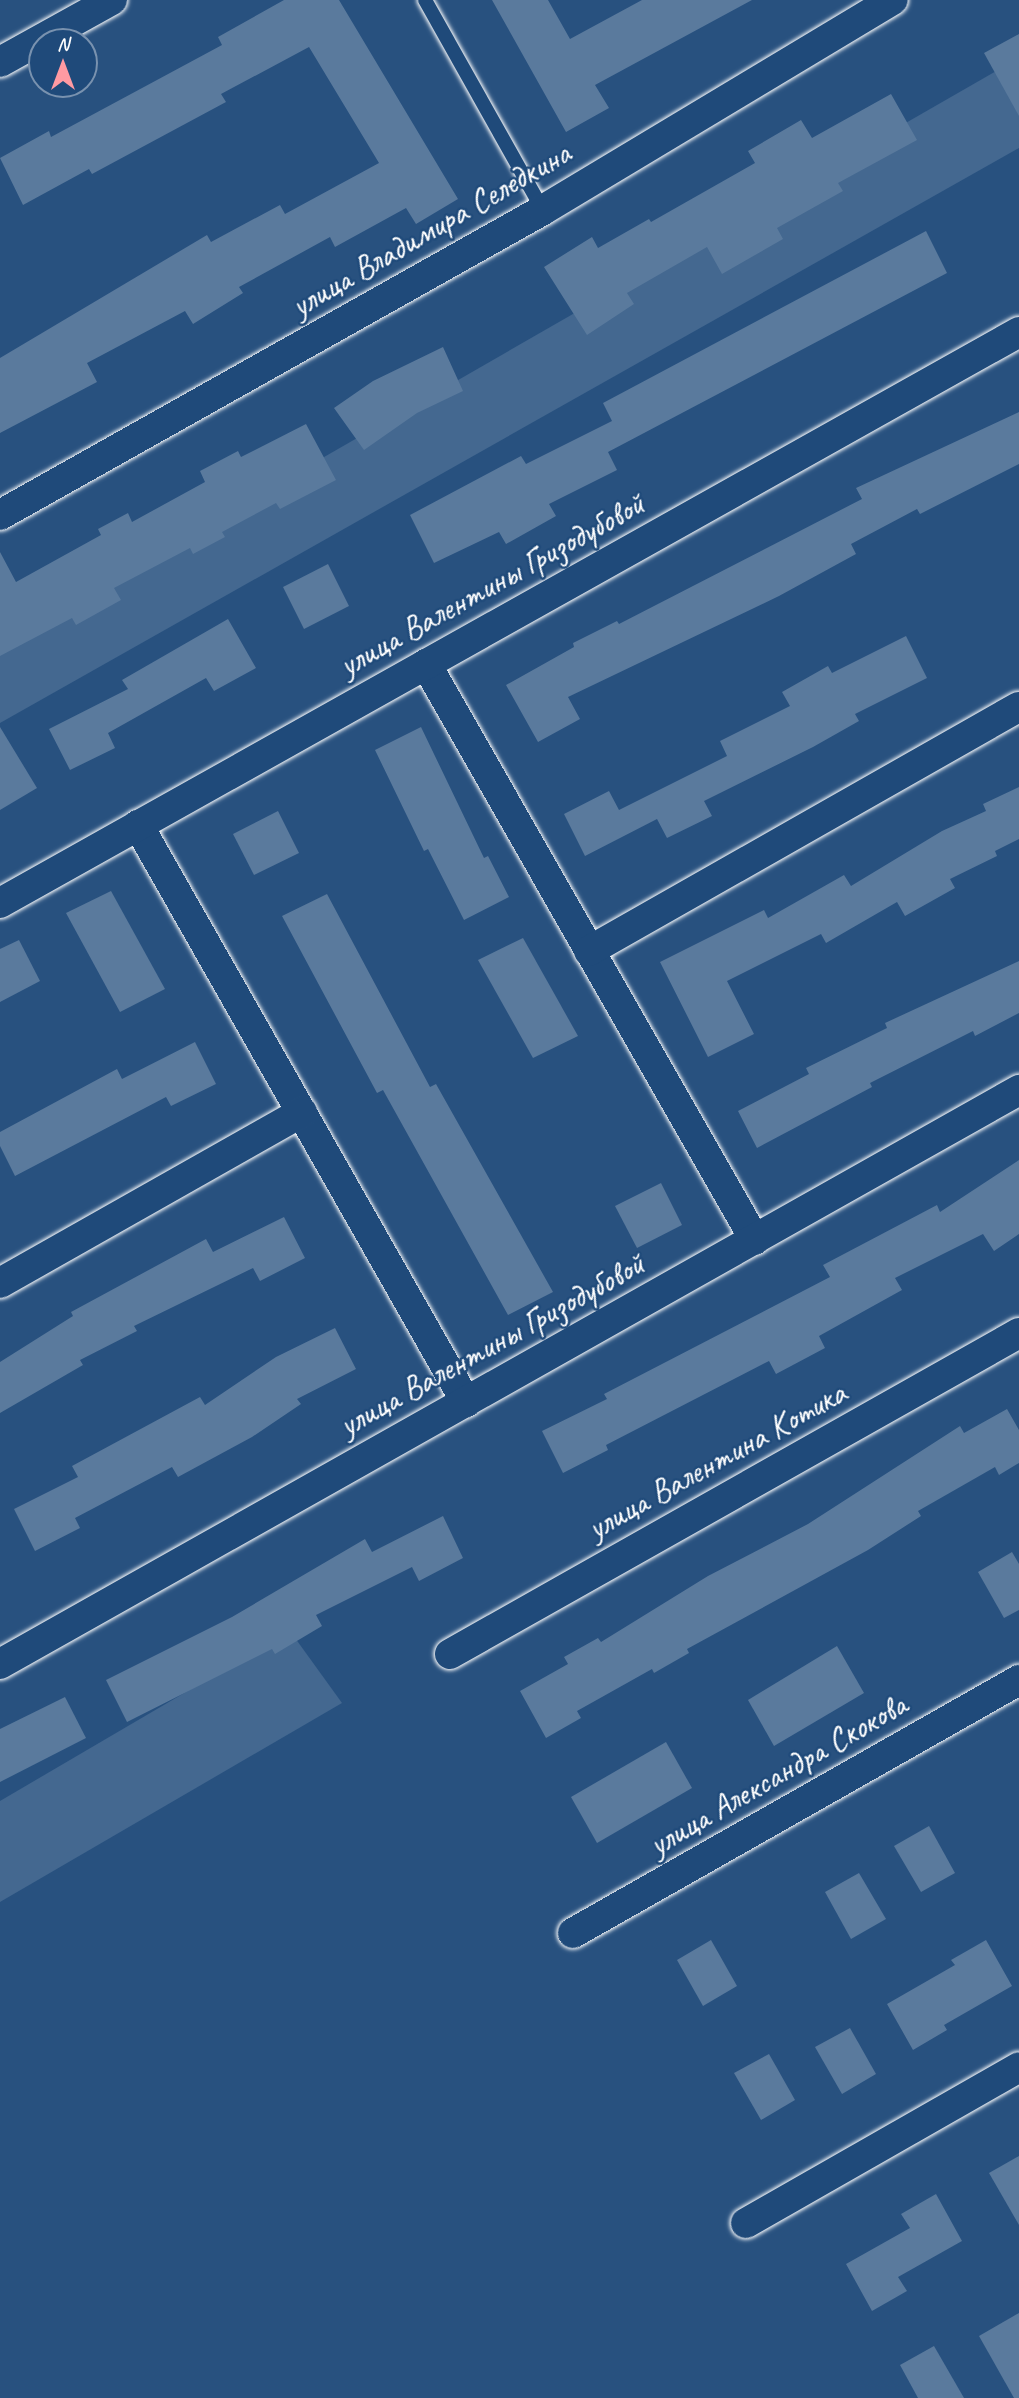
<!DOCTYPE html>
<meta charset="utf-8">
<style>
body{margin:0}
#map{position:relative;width:1019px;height:2398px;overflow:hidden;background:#28517f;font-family:Caveat,sans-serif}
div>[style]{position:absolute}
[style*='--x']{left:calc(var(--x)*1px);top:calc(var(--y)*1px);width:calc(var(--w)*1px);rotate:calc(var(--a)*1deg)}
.green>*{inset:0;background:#446890}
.building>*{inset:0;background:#5a7a9d}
.roads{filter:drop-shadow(0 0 2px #fff) drop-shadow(0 0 2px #fff)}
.service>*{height:14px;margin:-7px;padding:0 7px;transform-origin:7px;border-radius:7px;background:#1f4a7a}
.minor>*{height:30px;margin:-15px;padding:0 15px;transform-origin:15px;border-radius:15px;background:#1f4a7a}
span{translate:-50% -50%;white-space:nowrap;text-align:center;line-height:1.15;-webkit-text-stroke:5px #1f4a7a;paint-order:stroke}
.street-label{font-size:33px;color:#fff}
.north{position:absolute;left:28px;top:28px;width:70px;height:70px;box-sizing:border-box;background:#1f4a7a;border:2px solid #7992af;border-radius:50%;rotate:0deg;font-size:19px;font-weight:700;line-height:28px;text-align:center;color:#fff}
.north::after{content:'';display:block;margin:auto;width:24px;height:32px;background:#ff9aa2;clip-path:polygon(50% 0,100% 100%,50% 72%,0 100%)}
</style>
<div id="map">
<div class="green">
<i style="clip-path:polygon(1019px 58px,1019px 148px,0 723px,0 643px)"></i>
<i style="clip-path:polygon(290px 1631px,342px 1703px,0 1902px,0 1801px)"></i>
</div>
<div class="building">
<i style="clip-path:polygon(284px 0,339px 0,458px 199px,416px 224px,406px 208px,335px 247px,330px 237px,239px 287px,243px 293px,193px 324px,185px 311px,87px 363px,97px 382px,0 433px,0 358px,207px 235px,211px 242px,280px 205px,285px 214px,379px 163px,309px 47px,221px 94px,226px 102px,92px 174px,89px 169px,23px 205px,0 158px,49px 131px,51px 137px,222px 45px,218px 37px)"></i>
<i style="clip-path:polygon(492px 0,548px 0,570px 39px,642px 0,752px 0,595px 85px,609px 108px,566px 132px)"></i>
<i style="clip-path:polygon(1019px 34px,1019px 116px,984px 53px)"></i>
<i style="clip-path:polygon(891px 94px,917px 140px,838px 183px,843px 191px,777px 228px,783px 239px,722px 274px,707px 247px,627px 293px,634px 304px,587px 335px,544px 267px,592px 237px,598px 248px,649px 219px,651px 222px,755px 163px,748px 151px,801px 120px,812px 138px)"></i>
<i style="clip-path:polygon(926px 231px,947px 273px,608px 452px,617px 470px,549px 504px,556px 516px,506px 544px,499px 532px,434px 563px,410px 515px,521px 456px,526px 464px,612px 421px,603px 403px)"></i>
<i style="clip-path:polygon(443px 347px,463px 391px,417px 413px,364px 450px,334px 408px,373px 381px)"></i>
<i style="clip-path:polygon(1019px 412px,1019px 464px,920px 514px,917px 509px,851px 544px,856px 554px,779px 596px,568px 697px,580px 719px,538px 742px,506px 685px,574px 647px,573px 643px,617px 621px,619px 624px,862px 499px,856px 488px)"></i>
<i style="clip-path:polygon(306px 424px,336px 480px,280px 509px,276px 503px,222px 532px,225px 537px,193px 554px,190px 548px,114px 588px,121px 600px,76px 625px,72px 618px,0 656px,0 552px,16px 582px,101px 535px,98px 529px,128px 513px,132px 522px,205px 482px,200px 471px,238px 451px,241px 457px)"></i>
<i style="clip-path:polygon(328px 564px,349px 606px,304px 629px,283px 587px)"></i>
<i style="clip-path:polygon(228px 619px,256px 668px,214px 691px,206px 678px,108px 733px,115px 748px,70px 770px,49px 729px,128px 689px,122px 680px)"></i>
<i style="clip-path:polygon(906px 636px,927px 678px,855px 714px,859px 721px,813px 747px,704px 801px,712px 816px,667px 838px,657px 819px,585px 856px,564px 814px,609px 791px,619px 810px,727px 756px,720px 741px,790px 706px,782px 692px,828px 666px,832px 673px)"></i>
<i style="clip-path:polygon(0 727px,37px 788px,0 810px)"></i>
<i style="clip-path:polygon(421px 727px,484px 858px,488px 856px,509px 897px,464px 920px,428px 849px,424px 851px,375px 750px)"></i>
<i style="clip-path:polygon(1019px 787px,1019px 839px,995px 851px,997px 856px,950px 879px,955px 888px,905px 916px,897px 902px,826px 943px,821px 934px,727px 981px,754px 1034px,708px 1057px,660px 962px,764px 910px,768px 918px,844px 875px,851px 886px,942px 831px,986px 811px,983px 804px)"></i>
<i style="clip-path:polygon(278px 811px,299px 853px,254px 875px,233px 834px)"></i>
<i style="clip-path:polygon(111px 891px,165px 989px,120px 1012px,66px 913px)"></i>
<i style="clip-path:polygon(327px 894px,430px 1087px,436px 1084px,553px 1292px,508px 1315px,383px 1090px,377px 1093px,282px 916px)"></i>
<i style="clip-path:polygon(523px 938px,578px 1036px,533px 1058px,478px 960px)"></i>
<i style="clip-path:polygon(19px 940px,40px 981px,0 1002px,0 949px)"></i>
<i style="clip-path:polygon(1019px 961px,1019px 1013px,975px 1036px,973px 1031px,870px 1083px,872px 1087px,757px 1148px,738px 1111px,809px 1074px,806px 1068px,887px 1028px,885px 1023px)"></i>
<i style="clip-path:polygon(195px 1042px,216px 1084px,171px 1106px,166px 1097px,15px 1176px,0 1146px,0 1132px,117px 1069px,122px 1079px)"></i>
<i style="clip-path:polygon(1019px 1160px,1019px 1234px,994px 1251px,983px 1234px,895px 1278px,902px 1290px,819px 1336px,825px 1348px,776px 1374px,769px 1361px,606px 1445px,608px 1450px,563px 1473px,542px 1431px,607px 1399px,604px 1394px,830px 1277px,823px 1265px,937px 1205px,940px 1212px)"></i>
<i style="clip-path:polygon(661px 1183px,682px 1225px,637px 1248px,615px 1206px)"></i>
<i style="clip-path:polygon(284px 1217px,305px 1258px,260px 1281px,253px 1268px,134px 1326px,137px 1331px,80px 1360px,83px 1365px,0 1413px,0 1362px,73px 1316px,71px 1312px,206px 1239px,213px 1252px)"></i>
<i style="clip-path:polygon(335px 1328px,356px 1369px,297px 1399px,301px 1404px,252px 1437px,178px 1477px,172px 1467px,75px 1518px,80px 1528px,35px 1551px,14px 1509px,78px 1477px,72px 1466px,200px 1397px,205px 1405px,276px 1357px)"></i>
<i style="clip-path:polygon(1007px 1409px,1019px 1430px,1019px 1463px,999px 1475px,995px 1467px,918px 1511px,921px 1516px,868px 1550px,687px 1649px,689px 1653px,654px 1673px,652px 1669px,577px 1711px,581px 1718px,546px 1738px,520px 1691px,568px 1664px,564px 1657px,598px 1638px,601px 1642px,708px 1576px,808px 1524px,960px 1426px,964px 1433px)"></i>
<i style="clip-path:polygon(443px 1516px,463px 1558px,419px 1581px,412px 1567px,316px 1615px,322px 1626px,275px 1654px,272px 1649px,127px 1722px,106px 1680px,232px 1617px,365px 1539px,372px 1552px)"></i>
<i style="clip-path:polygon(1012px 1552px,1019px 1564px,1019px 1610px,1004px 1618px,978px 1572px)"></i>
<i style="clip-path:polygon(837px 1646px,864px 1693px,774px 1746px,748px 1700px)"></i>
<i style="clip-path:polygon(65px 1697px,86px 1738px,0 1782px,0 1729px)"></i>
<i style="clip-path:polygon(666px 1742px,692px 1788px,597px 1843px,571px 1797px)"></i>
<i style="clip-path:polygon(929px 1826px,955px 1873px,921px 1892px,894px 1846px)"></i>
<i style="clip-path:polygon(859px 1873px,886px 1919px,851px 1939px,825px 1892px)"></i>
<i style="clip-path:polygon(711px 1940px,737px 1986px,703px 2006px,677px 1960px)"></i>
<i style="clip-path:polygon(986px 1940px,1012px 1986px,944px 2025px,947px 2030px,913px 2050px,887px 2004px,955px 1965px,951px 1960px)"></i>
<i style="clip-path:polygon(850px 2028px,876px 2074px,842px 2094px,815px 2047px)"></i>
<i style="clip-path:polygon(769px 2054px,795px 2100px,761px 2120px,734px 2073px)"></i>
<i style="clip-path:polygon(1019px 2156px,1019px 2225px,989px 2173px)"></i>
<i style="clip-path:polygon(936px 2194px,962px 2241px,898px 2277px,907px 2291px,872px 2311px,846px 2264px,910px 2228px,901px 2214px)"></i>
<i style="clip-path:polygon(1019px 2313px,1019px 2398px,1014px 2398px,979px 2336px)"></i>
<i style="clip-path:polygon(934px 2346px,964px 2398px,918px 2398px,900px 2365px)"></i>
</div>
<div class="roads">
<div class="service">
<i style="--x:425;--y:0;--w:241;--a:60.7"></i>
</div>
<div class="minor">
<i style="--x:0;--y:62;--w:128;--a:-29"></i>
<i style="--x:0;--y:515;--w:623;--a:-29.32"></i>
<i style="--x:543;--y:210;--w:408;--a:-31"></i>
<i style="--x:426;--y:664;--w:663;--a:60.27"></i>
<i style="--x:138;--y:825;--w:664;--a:60.38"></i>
<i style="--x:0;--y:903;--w:1168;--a:-29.26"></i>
<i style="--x:589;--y:951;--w:494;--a:-29.6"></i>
<i style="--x:0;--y:1283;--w:347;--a:-29.5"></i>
<i style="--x:450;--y:1654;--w:653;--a:-29.43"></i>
<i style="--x:0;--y:1664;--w:1170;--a:-29.39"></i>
<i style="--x:573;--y:1933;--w:513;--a:-29.56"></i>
<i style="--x:746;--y:2223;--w:314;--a:-29.7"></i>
</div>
</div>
<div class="street-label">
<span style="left:431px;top:230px;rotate:-30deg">улица Владимира Селедкина</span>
<span style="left:492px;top:585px;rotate:-29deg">улица Валентины Гризодубовой</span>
<span style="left:492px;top:1345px;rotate:-29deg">улица Валентины Гризодубовой</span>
<span style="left:717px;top:1461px;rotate:-29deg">улица Валентина Котика</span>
<span style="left:778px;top:1775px;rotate:-30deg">улица Александра Скокова</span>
</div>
<div class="north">N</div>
</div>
